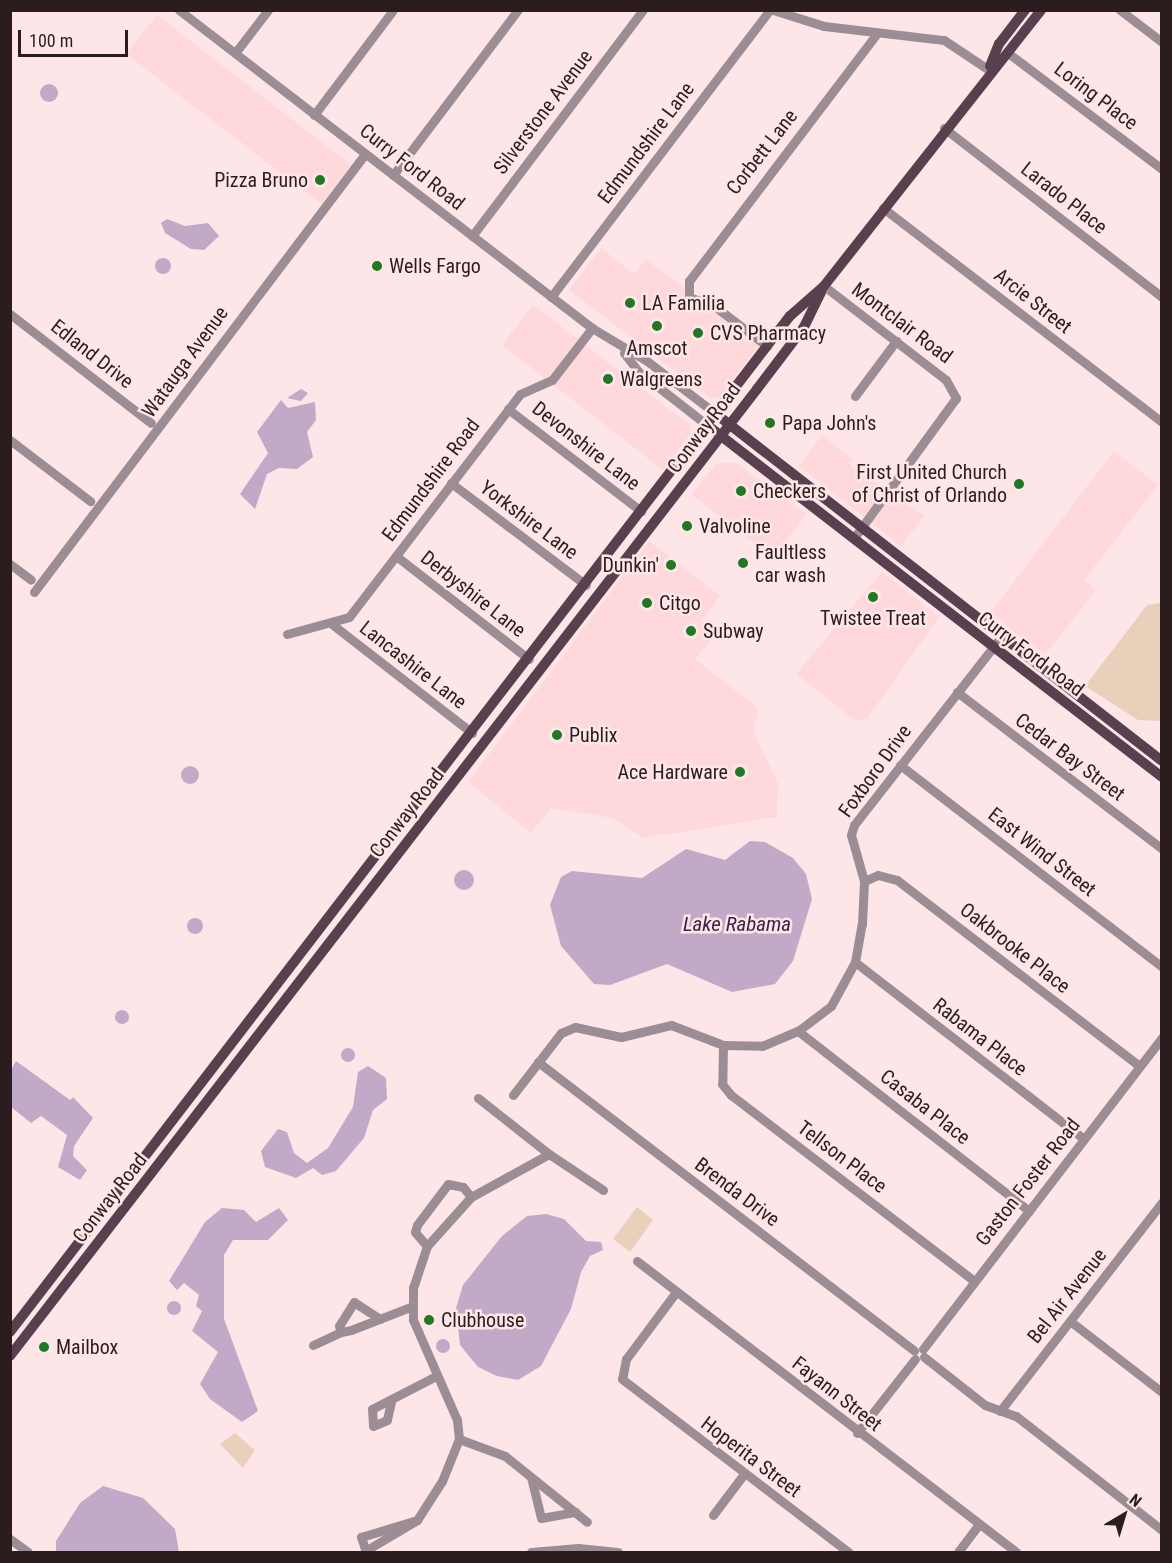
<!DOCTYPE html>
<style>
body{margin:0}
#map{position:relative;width:1172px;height:1563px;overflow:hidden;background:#fee6e8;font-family:"Roboto Condensed",sans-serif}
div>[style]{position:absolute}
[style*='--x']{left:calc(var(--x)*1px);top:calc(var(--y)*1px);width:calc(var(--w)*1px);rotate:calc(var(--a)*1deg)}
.built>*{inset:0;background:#fed8db}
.green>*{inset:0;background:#e8d0bb}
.water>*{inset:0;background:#c1a9c7}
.round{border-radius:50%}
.minor>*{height:9px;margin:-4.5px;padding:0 4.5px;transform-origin:4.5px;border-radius:4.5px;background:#9c8d95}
.major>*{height:10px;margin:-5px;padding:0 5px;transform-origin:5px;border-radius:5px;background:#5a404e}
.dots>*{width:16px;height:16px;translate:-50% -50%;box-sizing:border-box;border:3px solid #fee6e8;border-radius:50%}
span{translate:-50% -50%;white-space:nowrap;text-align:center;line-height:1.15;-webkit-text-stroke:5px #fee6e8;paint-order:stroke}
.street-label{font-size:20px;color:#2b1d1e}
.poi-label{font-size:20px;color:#2b1d1e}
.right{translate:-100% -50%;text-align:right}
.left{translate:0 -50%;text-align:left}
.water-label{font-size:21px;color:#402149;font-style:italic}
.frame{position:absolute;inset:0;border:12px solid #2b1d1e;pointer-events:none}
.north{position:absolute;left:1094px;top:1485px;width:60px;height:60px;-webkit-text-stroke:4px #fee6e8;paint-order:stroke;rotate:38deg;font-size:16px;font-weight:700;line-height:24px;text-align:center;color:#2b1d1e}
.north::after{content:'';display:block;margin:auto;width:21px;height:27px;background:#2b1d1e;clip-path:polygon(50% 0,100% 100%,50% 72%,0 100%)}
.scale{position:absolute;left:18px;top:30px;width:110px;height:27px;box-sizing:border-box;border:3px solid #2b1d1e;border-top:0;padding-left:8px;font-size:18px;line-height:21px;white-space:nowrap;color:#2b1d1e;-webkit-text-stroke:4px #fee6e8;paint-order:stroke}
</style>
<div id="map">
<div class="built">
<i style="clip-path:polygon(157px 15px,351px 165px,321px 204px,126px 54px)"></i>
<i style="clip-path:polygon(601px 248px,634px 274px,646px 259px,759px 345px,720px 397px,710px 398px,569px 290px)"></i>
<i style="clip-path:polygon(533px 305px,690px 425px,691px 433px,663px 470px,502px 345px)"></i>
<i style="clip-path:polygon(822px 435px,853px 460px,850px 465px,924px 516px,901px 546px,799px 466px)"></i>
<i style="clip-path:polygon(1114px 451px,1158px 485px,1084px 580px,1096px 590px,1045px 655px,990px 613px)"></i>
<i style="clip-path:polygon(717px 463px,736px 463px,806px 514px,773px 558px,691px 494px)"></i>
<i style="clip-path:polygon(649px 541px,720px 596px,701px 621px,716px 634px,695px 659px,759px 709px,753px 731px,778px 784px,777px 817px,643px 838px,613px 818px,551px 808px,531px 833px,468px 782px)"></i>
<i style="clip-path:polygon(882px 572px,939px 617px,867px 719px,856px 721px,796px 674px)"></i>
</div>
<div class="green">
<i style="clip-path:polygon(1161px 603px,1161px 721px,1138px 720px,1085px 686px,1147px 605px)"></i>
<i style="clip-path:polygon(637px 1207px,653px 1220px,630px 1252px,613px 1239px)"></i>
<i style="clip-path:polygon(235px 1433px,255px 1450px,243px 1468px,220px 1444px)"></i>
</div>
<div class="water">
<i class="round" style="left:40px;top:84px;width:18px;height:18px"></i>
<i style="clip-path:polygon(167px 219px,185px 226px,208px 223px,219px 236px,204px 250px,191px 249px,165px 233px,161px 223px)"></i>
<i class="round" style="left:155px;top:258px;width:16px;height:16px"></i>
<i style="clip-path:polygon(301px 389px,308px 393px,301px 401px,287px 398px)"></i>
<i style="clip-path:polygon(281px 400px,288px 408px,315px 402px,316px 420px,307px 432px,313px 457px,297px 469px,279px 468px,267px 474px,255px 509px,240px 494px,268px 453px,257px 432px)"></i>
<i class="round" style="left:181px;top:766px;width:18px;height:18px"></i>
<i style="clip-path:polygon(750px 841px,765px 842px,793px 858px,806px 874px,812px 899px,793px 961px,775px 984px,732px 992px,667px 964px,610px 985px,594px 984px,561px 946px,550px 905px,561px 877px,572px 871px,642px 878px,686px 849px,725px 860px)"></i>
<i class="round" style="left:454px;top:870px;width:20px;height:20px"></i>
<i class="round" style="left:187px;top:918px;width:16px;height:16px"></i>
<i class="round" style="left:115px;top:1010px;width:14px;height:14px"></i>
<i class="round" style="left:341px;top:1048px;width:14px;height:14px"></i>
<i style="clip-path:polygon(16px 1061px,70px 1100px,73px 1097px,93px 1118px,74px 1146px,73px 1156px,87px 1170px,80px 1180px,58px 1167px,67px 1135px,41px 1116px,31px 1123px,11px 1107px,11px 1070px)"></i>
<i style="clip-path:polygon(368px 1066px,386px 1078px,387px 1099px,373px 1110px,364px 1138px,336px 1171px,322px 1175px,313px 1168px,296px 1178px,265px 1167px,261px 1151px,278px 1129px,287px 1132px,294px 1153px,307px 1163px,328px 1148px,353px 1107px,358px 1072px)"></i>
<i style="clip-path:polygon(222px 1208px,244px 1210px,256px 1222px,279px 1208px,288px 1220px,268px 1240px,233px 1240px,224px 1255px,224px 1319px,258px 1411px,242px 1422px,210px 1399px,200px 1384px,218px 1352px,192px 1331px,202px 1311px,196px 1306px,199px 1295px,184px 1283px,177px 1290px,169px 1281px,205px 1222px)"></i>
<i style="clip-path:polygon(546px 1214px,564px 1219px,586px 1241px,601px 1242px,603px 1250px,590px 1256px,581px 1272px,571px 1309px,541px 1366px,518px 1380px,497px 1376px,478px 1367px,460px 1345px,456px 1308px,463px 1285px,502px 1236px,527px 1216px)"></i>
<i class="round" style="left:167px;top:1301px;width:14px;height:14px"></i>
<i class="round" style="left:436px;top:1339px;width:14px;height:14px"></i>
<i style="clip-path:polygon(103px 1486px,143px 1498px,175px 1529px,179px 1552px,56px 1552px,56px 1541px,80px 1503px)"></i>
</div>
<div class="minor">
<i style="--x:179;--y:10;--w:521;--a:37.6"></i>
<i style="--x:592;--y:328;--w:64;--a:31"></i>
<i style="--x:647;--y:361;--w:87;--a:37.5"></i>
<i style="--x:773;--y:10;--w:53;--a:17.4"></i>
<i style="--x:824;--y:26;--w:121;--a:6.7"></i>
<i style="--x:944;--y:40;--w:54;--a:33.7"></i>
<i style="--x:1120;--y:10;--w:53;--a:37.3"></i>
<i style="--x:235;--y:53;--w:54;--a:-52.5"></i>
<i style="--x:1008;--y:53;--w:193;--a:37"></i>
<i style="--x:314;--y:115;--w:131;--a:-53"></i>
<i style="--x:944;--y:128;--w:276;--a:37.8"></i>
<i style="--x:393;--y:175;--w:207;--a:-52.9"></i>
<i style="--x:883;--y:208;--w:352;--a:37.5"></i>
<i style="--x:472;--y:236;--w:283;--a:-52.9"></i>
<i style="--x:824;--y:286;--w:154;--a:37.6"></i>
<i style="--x:946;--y:380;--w:21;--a:61"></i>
<i style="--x:956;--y:398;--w:173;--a:126.1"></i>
<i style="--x:551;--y:297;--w:361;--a:-52.7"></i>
<i style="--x:10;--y:314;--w:178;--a:37.7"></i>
<i style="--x:767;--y:346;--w:68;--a:-142.8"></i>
<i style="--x:713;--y:305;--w:25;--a:-162"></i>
<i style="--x:689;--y:297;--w:16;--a:-90"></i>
<i style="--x:689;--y:281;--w:309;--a:-52.8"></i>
<i style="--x:624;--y:353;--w:24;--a:52"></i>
<i style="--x:639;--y:372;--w:86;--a:37.9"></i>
<i style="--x:855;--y:396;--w:69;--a:-53.3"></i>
<i style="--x:508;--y:409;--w:168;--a:37.5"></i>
<i style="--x:10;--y:440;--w:101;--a:37.3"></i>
<i style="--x:451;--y:483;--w:169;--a:37.1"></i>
<i style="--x:396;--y:556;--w:168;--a:37.8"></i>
<i style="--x:10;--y:564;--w:26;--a:37"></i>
<i style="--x:34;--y:592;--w:549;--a:-52.92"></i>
<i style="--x:333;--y:625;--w:176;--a:37.8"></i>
<i style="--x:287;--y:634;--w:64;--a:-15.3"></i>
<i style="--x:349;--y:617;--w:281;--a:-52.5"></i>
<i style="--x:520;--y:394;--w:35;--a:-24"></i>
<i style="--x:552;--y:380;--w:66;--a:-52.4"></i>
<i style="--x:957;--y:692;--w:258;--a:37.4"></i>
<i style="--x:900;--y:765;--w:331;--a:37.6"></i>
<i style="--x:864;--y:881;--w:15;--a:-23"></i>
<i style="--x:878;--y:875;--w:20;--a:15"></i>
<i style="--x:897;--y:880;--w:305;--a:37.5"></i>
<i style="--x:855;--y:962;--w:289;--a:37.7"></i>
<i style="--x:798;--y:1031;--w:293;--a:37.9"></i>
<i style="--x:723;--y:1045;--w:39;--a:91"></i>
<i style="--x:722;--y:1084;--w:14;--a:51"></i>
<i style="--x:731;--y:1095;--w:306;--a:37.4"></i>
<i style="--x:538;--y:1062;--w:474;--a:37.5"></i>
<i style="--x:513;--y:1095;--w:78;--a:-52.3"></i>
<i style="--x:561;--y:1033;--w:15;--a:-23"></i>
<i style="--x:575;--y:1027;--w:47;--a:12.3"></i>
<i style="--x:621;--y:1037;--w:51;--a:-13.5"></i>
<i style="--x:671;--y:1025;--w:56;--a:21"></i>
<i style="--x:723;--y:1045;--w:39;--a:1"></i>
<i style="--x:762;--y:1046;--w:39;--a:-23"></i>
<i style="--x:798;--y:1031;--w:41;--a:-37.1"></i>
<i style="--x:831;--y:1006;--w:50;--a:-61.4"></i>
<i style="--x:855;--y:962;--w:39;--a:-80"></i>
<i style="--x:862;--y:924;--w:43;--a:-87.3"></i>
<i style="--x:864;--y:881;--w:48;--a:-105.8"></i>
<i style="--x:851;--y:835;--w:10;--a:-73"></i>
<i style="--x:854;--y:825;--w:239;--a:-52"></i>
<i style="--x:478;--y:1098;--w:90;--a:38.3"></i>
<i style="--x:427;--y:1246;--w:18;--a:-131"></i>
<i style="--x:415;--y:1232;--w:7;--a:-74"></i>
<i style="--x:417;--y:1225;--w:51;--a:-52.9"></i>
<i style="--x:448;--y:1184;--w:15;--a:11"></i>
<i style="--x:463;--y:1187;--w:13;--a:51"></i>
<i style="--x:637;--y:1261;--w:478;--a:37.5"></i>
<i style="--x:676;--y:1292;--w:84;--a:126.7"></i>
<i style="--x:626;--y:1359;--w:20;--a:101"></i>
<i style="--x:622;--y:1379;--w:285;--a:37.4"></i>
<i style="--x:380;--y:1319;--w:31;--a:-147"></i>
<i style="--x:354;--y:1302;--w:28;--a:122"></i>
<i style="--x:339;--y:1326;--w:6;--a:72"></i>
<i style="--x:341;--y:1332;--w:10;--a:-11"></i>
<i style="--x:351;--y:1330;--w:66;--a:-21.2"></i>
<i style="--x:1070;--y:1321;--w:116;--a:37.7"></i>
<i style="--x:313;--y:1345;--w:31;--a:-25"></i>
<i style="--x:923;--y:1349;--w:393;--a:-52.5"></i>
<i style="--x:924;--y:1357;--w:78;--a:38.2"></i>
<i style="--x:985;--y:1405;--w:33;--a:20"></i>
<i style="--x:1016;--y:1416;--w:185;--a:38"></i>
<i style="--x:391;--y:1402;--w:18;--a:103"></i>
<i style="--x:387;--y:1420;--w:15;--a:157"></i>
<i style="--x:373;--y:1426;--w:17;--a:-93"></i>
<i style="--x:372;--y:1409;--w:72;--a:-27.3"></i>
<i style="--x:1000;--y:1411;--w:264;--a:-52.2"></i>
<i style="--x:857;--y:1433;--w:94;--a:-51.9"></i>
<i style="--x:459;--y:1439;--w:49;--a:20.3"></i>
<i style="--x:505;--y:1456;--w:105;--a:38.8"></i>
<i style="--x:531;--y:1477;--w:42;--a:76.3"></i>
<i style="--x:541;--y:1518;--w:35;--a:-10"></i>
<i style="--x:713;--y:1515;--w:51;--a:-52.9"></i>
<i style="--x:10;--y:1539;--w:22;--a:36"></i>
<i style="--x:365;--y:1551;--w:61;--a:-30.8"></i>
<i style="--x:417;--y:1520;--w:46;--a:-57.3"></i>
<i style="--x:442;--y:1481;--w:45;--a:-68"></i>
<i style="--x:459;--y:1439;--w:19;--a:-96"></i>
<i style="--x:457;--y:1420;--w:109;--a:-113.7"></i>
<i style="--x:413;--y:1320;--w:32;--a:-90"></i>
<i style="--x:413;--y:1288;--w:44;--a:-71.6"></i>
<i style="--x:427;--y:1246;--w:66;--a:-48.1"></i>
<i style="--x:471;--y:1197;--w:89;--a:-28.9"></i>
<i style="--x:549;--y:1154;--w:65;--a:33.7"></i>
<i style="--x:366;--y:1552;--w:16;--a:-108"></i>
<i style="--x:361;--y:1537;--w:55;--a:-16.8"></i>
<i style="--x:531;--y:1552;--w:47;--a:-4.9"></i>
<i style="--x:578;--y:1548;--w:40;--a:5.7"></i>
<i style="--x:958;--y:1552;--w:35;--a:-53"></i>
</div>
<div class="major">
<i style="--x:990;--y:66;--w:24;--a:-68"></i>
<i style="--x:999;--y:44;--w:43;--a:-52.6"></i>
<i style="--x:716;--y:414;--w:565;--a:37.88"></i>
<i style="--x:707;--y:425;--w:575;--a:37.73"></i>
<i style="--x:10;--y:1332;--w:1281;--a:-52.49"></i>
<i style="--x:790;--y:316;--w:45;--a:-41.4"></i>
<i style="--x:824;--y:286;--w:351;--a:-51.8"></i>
<i style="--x:10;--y:1356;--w:1222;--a:-52.31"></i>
<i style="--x:757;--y:389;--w:78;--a:-52.8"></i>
<i style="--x:804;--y:327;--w:39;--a:-64"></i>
</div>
<div class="dots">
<i style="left:320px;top:180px;background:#217724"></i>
<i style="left:377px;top:266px;background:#217724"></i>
<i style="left:630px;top:303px;background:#217724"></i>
<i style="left:657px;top:326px;background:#217724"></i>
<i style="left:698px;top:333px;background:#217724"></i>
<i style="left:608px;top:379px;background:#217724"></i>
<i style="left:770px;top:423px;background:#217724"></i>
<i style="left:1019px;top:484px;background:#217724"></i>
<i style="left:741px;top:491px;background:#217724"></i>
<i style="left:687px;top:526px;background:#217724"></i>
<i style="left:743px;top:563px;background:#217724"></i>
<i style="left:671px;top:565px;background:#217724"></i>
<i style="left:873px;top:597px;background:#217724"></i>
<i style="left:647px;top:603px;background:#217724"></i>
<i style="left:691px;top:631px;background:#217724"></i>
<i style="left:557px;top:735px;background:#217724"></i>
<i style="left:740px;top:772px;background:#217724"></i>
<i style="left:429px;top:1320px;background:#217724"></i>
<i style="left:44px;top:1347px;background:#217724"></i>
</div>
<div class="street-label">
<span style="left:1096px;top:96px;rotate:37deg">Loring Place</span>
<span style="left:543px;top:112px;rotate:-53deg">Silverstone Avenue</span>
<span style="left:646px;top:143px;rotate:-53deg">Edmundshire Lane</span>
<span style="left:762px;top:152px;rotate:-52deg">Corbett Lane</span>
<span style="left:412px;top:167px;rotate:38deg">Curry Ford Road</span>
<span style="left:1064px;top:198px;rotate:38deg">Larado Place</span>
<span style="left:1033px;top:301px;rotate:38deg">Arcie Street</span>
<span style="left:902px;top:323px;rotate:37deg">Montclair Road</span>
<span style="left:92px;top:354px;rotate:38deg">Edland Drive</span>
<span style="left:185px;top:362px;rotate:-54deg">Watauga Avenue</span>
<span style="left:704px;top:428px;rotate:-53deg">Conway Road</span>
<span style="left:586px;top:446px;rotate:38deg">Devonshire Lane</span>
<span style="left:431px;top:480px;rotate:-53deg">Edmundshire Road</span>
<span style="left:529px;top:520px;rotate:37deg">Yorkshire Lane</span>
<span style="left:473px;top:594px;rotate:38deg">Derbyshire Lane</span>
<span style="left:1031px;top:654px;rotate:37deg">Curry Ford Road</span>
<span style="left:413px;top:665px;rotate:38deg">Lancashire Lane</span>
<span style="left:1070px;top:757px;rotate:37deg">Cedar Bay Street</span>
<span style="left:875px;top:771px;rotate:-54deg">Foxboro Drive</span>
<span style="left:407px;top:813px;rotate:-52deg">Conway Road</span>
<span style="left:1042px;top:852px;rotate:38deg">East Wind Street</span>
<span style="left:1015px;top:948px;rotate:38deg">Oakbrooke Place</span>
<span style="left:980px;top:1037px;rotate:38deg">Rabama Place</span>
<span style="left:925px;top:1107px;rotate:38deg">Casaba Place</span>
<span style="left:842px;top:1157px;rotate:37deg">Tellson Place</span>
<span style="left:1028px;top:1182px;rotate:-52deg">Gaston Foster Road</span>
<span style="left:737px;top:1192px;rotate:37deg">Brenda Drive</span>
<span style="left:110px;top:1198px;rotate:-52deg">Conway Road</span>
<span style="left:1067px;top:1296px;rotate:-52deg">Bel Air Avenue</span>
<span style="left:837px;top:1394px;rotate:38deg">Fayann Street</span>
<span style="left:751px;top:1457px;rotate:37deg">Hoperita Street</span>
</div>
<div class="poi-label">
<span class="right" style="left:308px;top:180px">Pizza Bruno</span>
<span class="left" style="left:389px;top:266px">Wells Fargo</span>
<span class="left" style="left:642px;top:303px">LA Familia</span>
<span class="left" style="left:710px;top:333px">CVS Pharmacy</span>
<span style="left:657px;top:348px">Amscot</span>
<span class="left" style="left:620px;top:379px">Walgreens</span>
<span class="left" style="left:782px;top:423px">Papa John's</span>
<span class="right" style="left:1007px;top:484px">First United Church<br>of Christ of Orlando</span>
<span class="left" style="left:753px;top:491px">Checkers</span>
<span class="left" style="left:699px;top:526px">Valvoline</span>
<span class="left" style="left:755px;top:564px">Faultless<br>car wash</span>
<span class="right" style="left:659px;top:565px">Dunkin'</span>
<span class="left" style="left:659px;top:603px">Citgo</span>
<span style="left:873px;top:618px">Twistee Treat</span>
<span class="left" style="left:703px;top:631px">Subway</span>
<span class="left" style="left:569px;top:735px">Publix</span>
<span class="right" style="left:728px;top:772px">Ace Hardware</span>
<span class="left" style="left:441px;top:1320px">Clubhouse</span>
<span class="left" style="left:56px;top:1347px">Mailbox</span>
</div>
<div class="water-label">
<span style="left:737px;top:924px">Lake Rabama</span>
</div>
<div class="frame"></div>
<div class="north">N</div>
<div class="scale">100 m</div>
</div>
